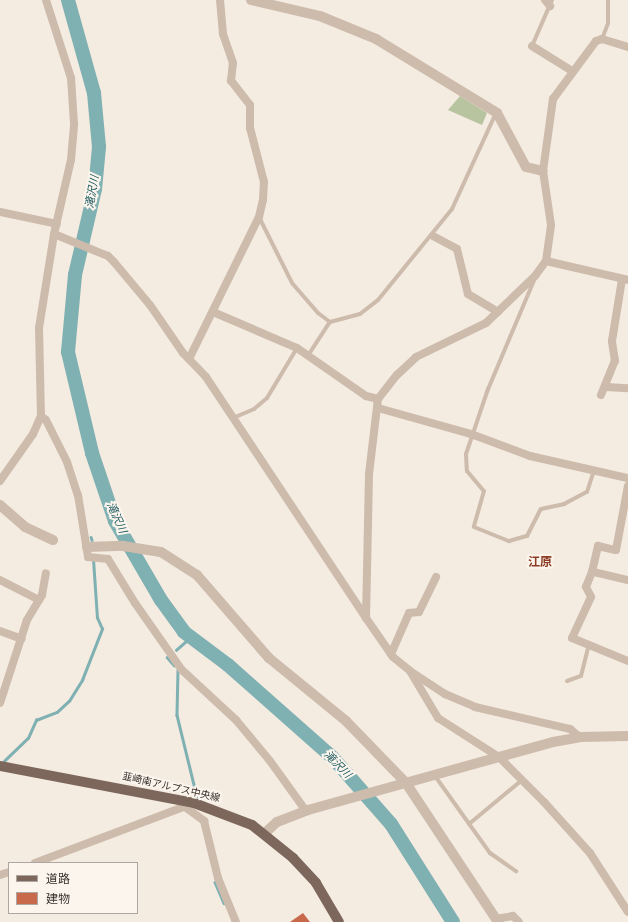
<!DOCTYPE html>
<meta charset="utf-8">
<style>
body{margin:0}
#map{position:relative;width:628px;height:922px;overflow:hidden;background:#f4ebe1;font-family:Signika,"Noto Sans JP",sans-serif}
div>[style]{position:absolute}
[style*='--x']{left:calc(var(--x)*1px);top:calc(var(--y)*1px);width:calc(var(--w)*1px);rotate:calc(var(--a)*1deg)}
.green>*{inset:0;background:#b8c4a0}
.stream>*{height:2.5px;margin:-1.25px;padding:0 1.25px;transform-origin:1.25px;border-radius:1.25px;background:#7fb0b2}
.river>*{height:14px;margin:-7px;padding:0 7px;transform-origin:7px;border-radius:7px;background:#7fb0b2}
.building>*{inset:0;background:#c8694b}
.service>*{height:4px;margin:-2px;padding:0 2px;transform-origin:2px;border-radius:2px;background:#cdbbac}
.minor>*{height:8px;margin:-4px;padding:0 4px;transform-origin:4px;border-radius:4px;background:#cdbbac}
.tertiary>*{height:10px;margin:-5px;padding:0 5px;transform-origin:5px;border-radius:5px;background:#cdbbac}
.primary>*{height:10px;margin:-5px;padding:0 5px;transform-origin:5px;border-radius:5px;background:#7d675c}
span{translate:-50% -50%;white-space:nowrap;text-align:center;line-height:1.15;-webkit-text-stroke:4px #fbf5ee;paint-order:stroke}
.street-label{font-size:10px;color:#3b302b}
.water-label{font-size:11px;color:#1f5a5e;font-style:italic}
.quarter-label{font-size:12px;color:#8c3b22;font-weight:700}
.legend{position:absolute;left:8px;top:862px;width:130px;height:52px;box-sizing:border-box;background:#fbf5ee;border:1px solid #aea6a0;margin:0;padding:5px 7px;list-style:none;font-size:12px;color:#3b302b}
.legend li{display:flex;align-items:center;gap:8px;height:20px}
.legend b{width:20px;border:1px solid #aea6a0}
</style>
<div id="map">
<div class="green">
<i style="clip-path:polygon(460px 96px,487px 113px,482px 125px,448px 110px)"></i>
</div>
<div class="stream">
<i style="--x:91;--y:537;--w:3;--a:72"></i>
<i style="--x:176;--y:650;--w:20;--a:-41"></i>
<i style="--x:167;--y:657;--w:11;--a:49"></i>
<i style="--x:178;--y:670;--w:45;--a:91.3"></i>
<i style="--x:177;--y:715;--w:84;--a:76.3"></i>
<i style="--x:4;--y:761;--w:33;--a:-44"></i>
<i style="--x:28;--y:738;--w:20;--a:-66"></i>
<i style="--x:36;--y:720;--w:22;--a:-21"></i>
<i style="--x:57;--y:712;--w:16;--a:-43"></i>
<i style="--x:69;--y:701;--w:25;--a:-58"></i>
<i style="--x:82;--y:680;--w:55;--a:-68.6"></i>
<i style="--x:102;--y:629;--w:12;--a:-114"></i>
<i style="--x:97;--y:618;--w:58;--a:-93.9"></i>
<i style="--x:215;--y:882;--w:23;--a:67"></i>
</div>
<div class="river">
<i style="--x:68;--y:0;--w:97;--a:74.4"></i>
<i style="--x:94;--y:93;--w:54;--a:84.7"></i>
<i style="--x:99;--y:147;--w:42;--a:95.4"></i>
<i style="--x:95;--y:189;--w:88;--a:103.1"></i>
<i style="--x:75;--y:275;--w:77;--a:95.2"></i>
<i style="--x:68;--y:352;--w:104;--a:76.6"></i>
<i style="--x:92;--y:453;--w:72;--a:71.3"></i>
<i style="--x:115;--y:521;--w:91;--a:59.8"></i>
<i style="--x:161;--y:600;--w:39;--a:54"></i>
<i style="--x:184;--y:632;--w:55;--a:36.9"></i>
<i style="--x:228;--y:665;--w:140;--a:41.5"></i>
<i style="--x:333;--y:758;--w:88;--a:48.7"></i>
<i style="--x:391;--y:824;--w:116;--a:57.7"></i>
</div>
<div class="building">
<i style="clip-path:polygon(303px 913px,310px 922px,290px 922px)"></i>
</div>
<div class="service">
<i style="--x:602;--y:39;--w:17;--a:-69"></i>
<i style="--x:608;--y:23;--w:23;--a:-90"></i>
<i style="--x:532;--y:46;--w:50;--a:-66.5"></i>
<i style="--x:259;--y:217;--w:74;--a:63.4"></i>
<i style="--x:292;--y:283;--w:40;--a:49"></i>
<i style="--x:318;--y:313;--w:15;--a:37"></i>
<i style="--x:330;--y:322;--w:31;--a:-15"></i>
<i style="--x:360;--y:314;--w:23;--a:-38"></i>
<i style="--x:378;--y:300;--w:117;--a:-50.9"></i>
<i style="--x:452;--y:209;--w:106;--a:-65.4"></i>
<i style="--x:535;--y:278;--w:121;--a:112.9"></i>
<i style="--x:488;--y:389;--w:69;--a:108.7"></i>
<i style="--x:466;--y:454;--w:17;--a:87"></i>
<i style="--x:467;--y:471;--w:26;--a:50"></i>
<i style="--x:484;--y:491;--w:37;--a:106"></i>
<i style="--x:474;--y:527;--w:38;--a:22"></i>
<i style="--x:509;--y:541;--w:19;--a:-16"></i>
<i style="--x:527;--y:536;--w:30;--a:-63"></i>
<i style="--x:541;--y:509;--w:24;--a:-12"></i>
<i style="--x:564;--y:504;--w:26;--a:-28"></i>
<i style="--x:587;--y:492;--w:22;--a:-72"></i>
<i style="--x:309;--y:354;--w:38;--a:-57"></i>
<i style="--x:233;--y:418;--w:23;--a:-23"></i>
<i style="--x:254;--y:409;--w:17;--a:-40"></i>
<i style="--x:267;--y:398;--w:58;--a:-59"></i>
<i style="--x:567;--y:681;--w:15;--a:-20"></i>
<i style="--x:581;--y:676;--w:32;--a:-76"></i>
<i style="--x:435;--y:776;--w:95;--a:54.5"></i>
<i style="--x:490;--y:853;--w:32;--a:35"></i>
<i style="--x:469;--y:824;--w:69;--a:-39.7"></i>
</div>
<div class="minor">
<i style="--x:545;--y:0;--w:8;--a:50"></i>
<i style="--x:532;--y:46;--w:47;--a:32"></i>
<i style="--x:0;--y:212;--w:58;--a:11.9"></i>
<i style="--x:54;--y:234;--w:58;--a:22.2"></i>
<i style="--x:108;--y:256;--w:8;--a:45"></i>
<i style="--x:114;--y:262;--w:56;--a:50.1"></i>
<i style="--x:150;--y:305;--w:58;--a:55.5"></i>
<i style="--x:183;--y:353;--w:33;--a:46"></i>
<i style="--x:206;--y:377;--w:289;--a:56.4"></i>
<i style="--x:366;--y:618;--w:47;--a:55.3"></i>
<i style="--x:393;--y:657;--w:22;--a:39"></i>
<i style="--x:410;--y:671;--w:55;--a:59.2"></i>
<i style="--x:438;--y:718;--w:72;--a:32.6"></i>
<i style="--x:499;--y:757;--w:64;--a:45"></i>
<i style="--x:544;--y:802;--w:69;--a:48"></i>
<i style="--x:590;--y:853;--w:70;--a:57.2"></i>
<i style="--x:433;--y:236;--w:27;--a:28"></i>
<i style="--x:457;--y:249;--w:46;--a:76.3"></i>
<i style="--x:468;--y:294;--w:35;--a:31"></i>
<i style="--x:546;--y:261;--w:84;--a:13"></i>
<i style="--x:213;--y:312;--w:91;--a:23.2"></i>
<i style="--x:297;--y:348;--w:84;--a:34.8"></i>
<i style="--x:366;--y:396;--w:12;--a:14"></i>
<i style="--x:189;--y:359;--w:158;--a:-63.8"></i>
<i style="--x:259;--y:217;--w:17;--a:-77"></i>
<i style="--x:263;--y:200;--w:18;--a:-87"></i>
<i style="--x:264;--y:182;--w:56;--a:-104.5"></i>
<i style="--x:250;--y:128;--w:23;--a:-90"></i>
<i style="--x:250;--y:105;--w:31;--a:-128"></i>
<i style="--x:231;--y:81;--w:18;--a:-84"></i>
<i style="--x:233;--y:63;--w:31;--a:-109"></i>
<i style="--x:223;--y:34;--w:34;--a:-95"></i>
<i style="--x:606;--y:387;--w:22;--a:3"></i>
<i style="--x:601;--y:395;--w:37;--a:-68"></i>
<i style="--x:615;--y:361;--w:20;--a:-99"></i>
<i style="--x:612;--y:341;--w:63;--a:-80.8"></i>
<i style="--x:378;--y:408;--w:97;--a:15.6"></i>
<i style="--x:471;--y:434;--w:63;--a:20.4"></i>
<i style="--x:530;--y:456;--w:100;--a:12.7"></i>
<i style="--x:41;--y:416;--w:6;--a:39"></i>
<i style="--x:46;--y:420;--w:47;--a:63.4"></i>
<i style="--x:67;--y:462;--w:35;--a:72"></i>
<i style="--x:78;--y:495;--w:63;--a:80.8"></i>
<i style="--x:88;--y:557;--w:20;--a:6"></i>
<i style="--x:108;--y:559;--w:52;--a:58.5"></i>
<i style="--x:135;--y:603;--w:82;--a:55"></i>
<i style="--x:182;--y:670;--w:74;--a:42.8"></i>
<i style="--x:236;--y:720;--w:53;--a:50.3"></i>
<i style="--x:270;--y:761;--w:62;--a:54.2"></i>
<i style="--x:0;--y:481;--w:57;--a:-54.9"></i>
<i style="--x:33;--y:434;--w:20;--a:-66"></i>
<i style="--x:41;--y:416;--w:88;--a:-91.3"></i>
<i style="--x:39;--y:328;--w:95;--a:-80.9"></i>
<i style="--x:54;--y:234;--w:76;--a:-77.1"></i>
<i style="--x:71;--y:160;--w:36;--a:-85"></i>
<i style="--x:74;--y:124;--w:46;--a:-93.7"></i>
<i style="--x:71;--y:78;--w:82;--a:-107.8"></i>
<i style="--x:592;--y:572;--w:27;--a:-77"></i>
<i style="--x:598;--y:546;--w:18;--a:13"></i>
<i style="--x:616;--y:550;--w:65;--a:-79.4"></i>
<i style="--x:0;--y:580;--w:44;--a:27.1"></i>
<i style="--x:628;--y:580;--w:37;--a:-167"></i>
<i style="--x:592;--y:572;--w:16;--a:112"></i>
<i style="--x:586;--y:587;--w:11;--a:63"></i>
<i style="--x:591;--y:597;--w:45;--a:114.9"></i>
<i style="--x:572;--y:638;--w:61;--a:22.3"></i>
<i style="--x:366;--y:618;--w:144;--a:-88.8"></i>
<i style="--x:369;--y:474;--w:76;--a:-83.2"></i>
<i style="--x:378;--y:399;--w:31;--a:-52"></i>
<i style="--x:397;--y:375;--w:26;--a:-43"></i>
<i style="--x:416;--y:357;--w:78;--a:-25.9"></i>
<i style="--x:486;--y:323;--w:68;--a:-43.8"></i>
<i style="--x:535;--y:276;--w:19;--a:-54"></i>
<i style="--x:546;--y:261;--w:36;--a:-82"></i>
<i style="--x:551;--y:225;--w:55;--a:-98.4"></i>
<i style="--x:543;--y:171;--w:73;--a:-82.1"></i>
<i style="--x:553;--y:99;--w:72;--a:-53.4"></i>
<i style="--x:596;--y:41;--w:6;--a:-18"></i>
<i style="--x:602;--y:39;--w:27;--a:17"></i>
<i style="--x:0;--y:631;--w:23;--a:20"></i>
<i style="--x:391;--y:654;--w:45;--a:-66.3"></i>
<i style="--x:409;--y:613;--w:10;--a:-6"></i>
<i style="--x:419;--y:612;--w:39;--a:-64"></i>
<i style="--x:410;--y:671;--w:42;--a:33.3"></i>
<i style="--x:445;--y:694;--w:33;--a:23"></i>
<i style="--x:475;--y:707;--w:98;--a:13"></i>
<i style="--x:570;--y:729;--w:13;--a:39"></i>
<i style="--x:0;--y:703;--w:87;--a:-72"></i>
<i style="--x:27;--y:620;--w:29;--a:-59"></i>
<i style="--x:42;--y:595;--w:22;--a:-80"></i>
<i style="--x:185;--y:807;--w:24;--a:36"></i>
<i style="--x:204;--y:821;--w:59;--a:76.2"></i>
<i style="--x:218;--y:878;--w:48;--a:67.8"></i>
<i style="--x:35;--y:863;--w:170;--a:-20.7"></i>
<i style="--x:0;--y:875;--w:9;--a:-18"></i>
<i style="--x:496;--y:919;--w:17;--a:-10"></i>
<i style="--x:513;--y:916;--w:8;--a:45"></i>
</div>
<div class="tertiary">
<i style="--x:251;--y:0;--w:71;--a:13.1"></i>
<i style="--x:320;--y:16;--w:61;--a:22.3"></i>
<i style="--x:376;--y:39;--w:142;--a:31.4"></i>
<i style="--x:497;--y:113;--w:61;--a:61.8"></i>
<i style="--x:526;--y:167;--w:17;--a:13"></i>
<i style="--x:0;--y:505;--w:33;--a:41"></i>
<i style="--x:25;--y:527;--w:31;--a:25"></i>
<i style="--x:87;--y:547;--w:36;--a:-2"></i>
<i style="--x:123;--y:546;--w:38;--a:9"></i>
<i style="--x:161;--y:552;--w:43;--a:32.6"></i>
<i style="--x:197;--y:575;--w:110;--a:49.1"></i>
<i style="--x:269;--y:658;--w:99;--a:39.3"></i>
<i style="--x:346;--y:721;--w:86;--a:45.9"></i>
<i style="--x:406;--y:783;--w:167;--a:56.5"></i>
<i style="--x:265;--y:833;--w:16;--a:-43"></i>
<i style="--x:277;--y:822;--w:33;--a:-21"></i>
<i style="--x:308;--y:810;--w:254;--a:-15.5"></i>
<i style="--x:553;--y:742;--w:27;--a:-10"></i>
<i style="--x:580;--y:737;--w:48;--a:-1.2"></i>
</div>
<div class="primary">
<i style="--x:0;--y:766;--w:197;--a:10.8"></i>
<i style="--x:194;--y:803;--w:62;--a:20.8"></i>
<i style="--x:252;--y:825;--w:53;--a:38.8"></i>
<i style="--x:293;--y:858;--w:34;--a:47"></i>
<i style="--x:316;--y:883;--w:45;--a:59.5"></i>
</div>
<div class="street-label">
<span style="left:171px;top:788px;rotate:13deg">韮崎南アルプス中央線</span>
</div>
<div class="water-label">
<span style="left:93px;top:192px;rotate:-80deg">滝沢川</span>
<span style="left:116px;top:518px;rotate:66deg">滝沢川</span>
<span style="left:337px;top:765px;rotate:46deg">滝沢川</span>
</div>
<div class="quarter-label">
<span style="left:540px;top:563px">江原</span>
</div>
<ul class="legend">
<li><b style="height:5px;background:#7d675c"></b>道路</li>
<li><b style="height:11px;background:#c8694b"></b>建物</li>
</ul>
</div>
